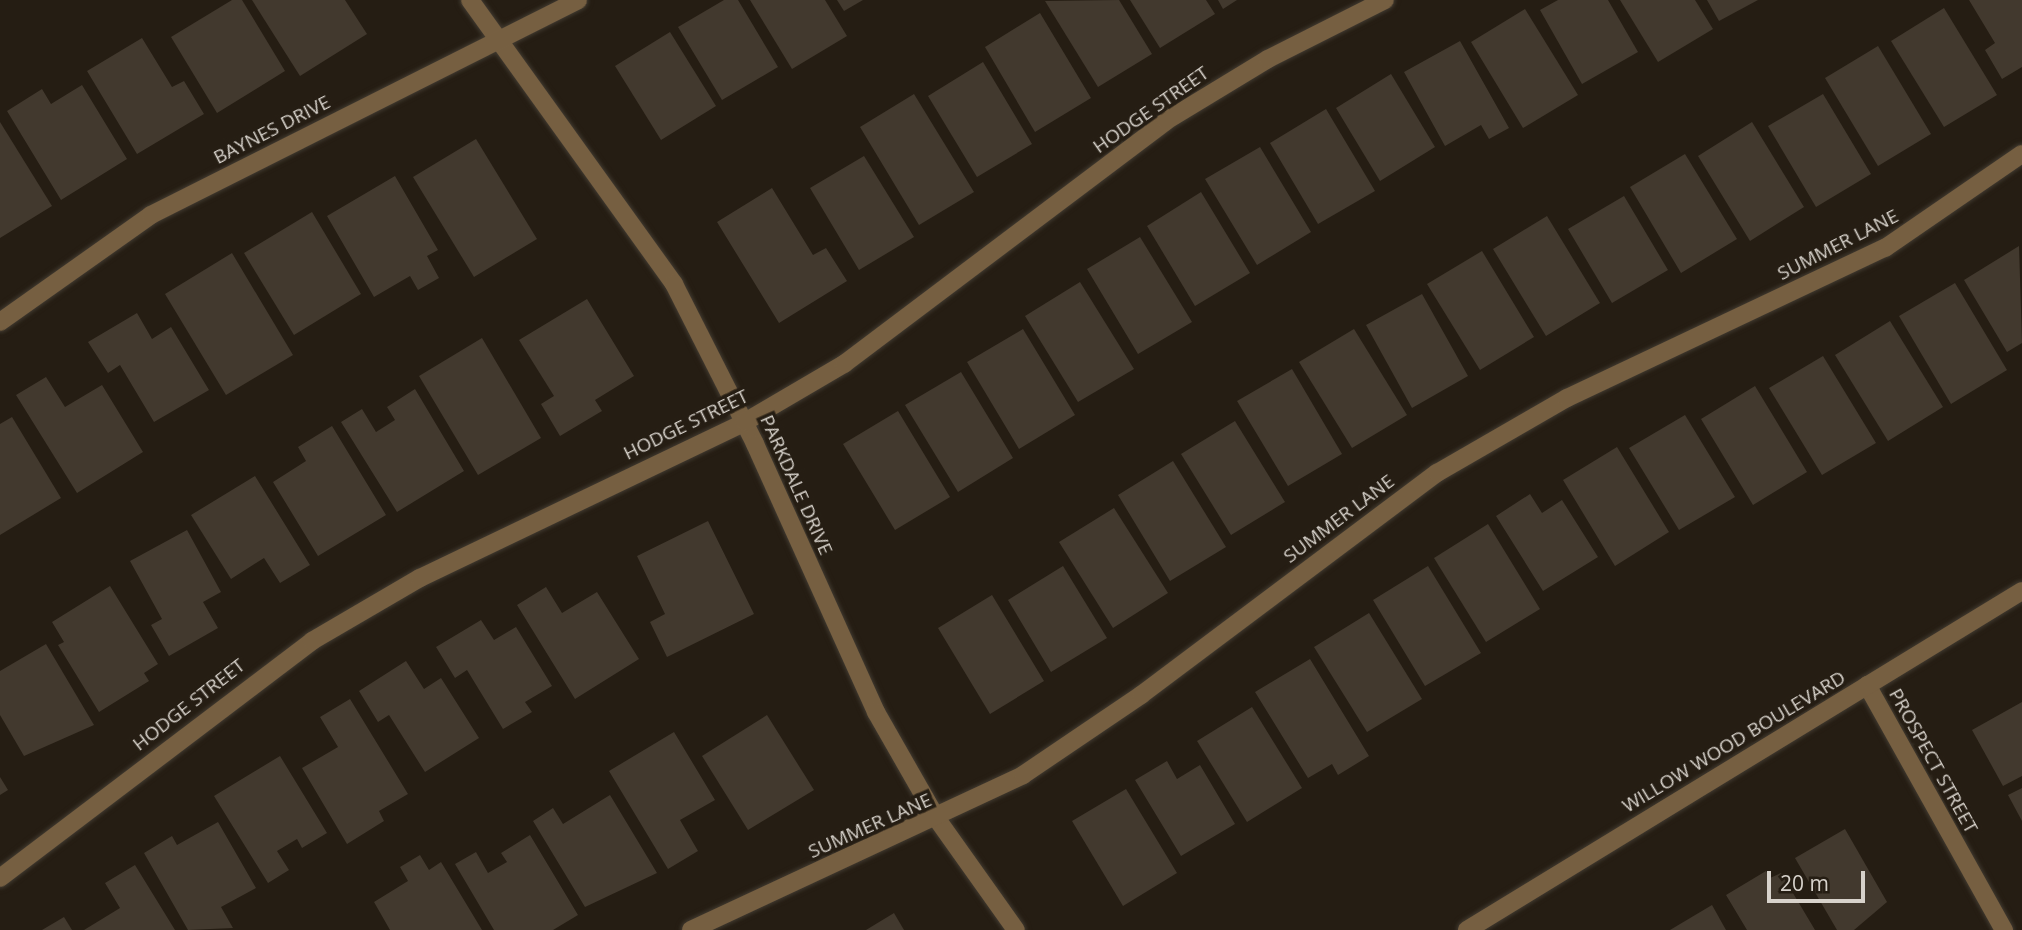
<!DOCTYPE html>
<style>
body{margin:0}
#map{position:relative;width:2022px;height:930px;overflow:hidden;background:#251d13;font-family:"Open Sans",sans-serif}
div>[style]{position:absolute}
[style*='--x']{left:calc(var(--x)*1px);top:calc(var(--y)*1px);width:calc(var(--w)*1px);rotate:calc(var(--a)*1deg)}
.building>*{inset:0;background:#42392e}
.roads{filter:drop-shadow(0 0 2px #413a30) drop-shadow(0 0 2px #413a30)}
.minor>*{height:18px;margin:-9px;padding:0 9px;transform-origin:9px;border-radius:9px;background:#765f41}
span{translate:-50% -50%;white-space:nowrap;text-align:center;line-height:1.15;-webkit-text-stroke:7px #251d13;paint-order:stroke}
.street-label{font-size:19px;color:#d7d2cb}
.scale{position:absolute;left:1767px;top:871px;width:98px;height:32px;box-sizing:border-box;border:4px solid #d7d2cb;border-top:0;padding-left:9px;font-size:21px;line-height:24px;white-space:nowrap;color:#d7d2cb;-webkit-text-stroke:5px #251d13;paint-order:stroke}
</style>
<div id="map">
<div class="building">
<i style="clip-path:polygon(232px 0,242px 0,285px 71px,217px 113px,171px 37px)"></i>
<i style="clip-path:polygon(252px 0,345px 0,367px 34px,300px 76px)"></i>
<i style="clip-path:polygon(724px 0,738px 0,778px 67px,722px 100px,678px 27px)"></i>
<i style="clip-path:polygon(750px 0,825px 0,847px 36px,792px 69px)"></i>
<i style="clip-path:polygon(837px 0,863px 0,844px 11px)"></i>
<i style="clip-path:polygon(1119px 0,1152px 54px,1098px 87px,1045px 1px)"></i>
<i style="clip-path:polygon(1130px 0,1206px 0,1215px 14px,1160px 48px)"></i>
<i style="clip-path:polygon(1218px 0,1237px 0,1223px 9px)"></i>
<i style="clip-path:polygon(1558px 0,1608px 0,1638px 52px,1582px 84px,1540px 10px)"></i>
<i style="clip-path:polygon(1620px 0,1695px 0,1713px 29px,1658px 62px)"></i>
<i style="clip-path:polygon(1707px 0,1758px 0,1719px 21px)"></i>
<i style="clip-path:polygon(1969px 0,2022px 0,2022px 67px,2002px 79px,1985px 50px,1995px 43px)"></i>
<i style="clip-path:polygon(1944px 8px,1997px 95px,1944px 127px,1891px 41px)"></i>
<i style="clip-path:polygon(1525px 9px,1578px 95px,1523px 128px,1471px 42px)"></i>
<i style="clip-path:polygon(1040px 13px,1091px 98px,1035px 132px,985px 47px)"></i>
<i style="clip-path:polygon(670px 32px,716px 106px,661px 140px,615px 66px)"></i>
<i style="clip-path:polygon(142px 38px,172px 87px,184px 81px,204px 114px,137px 154px,87px 71px)"></i>
<i style="clip-path:polygon(1460px 41px,1509px 128px,1489px 139px,1481px 125px,1445px 146px,1404px 72px)"></i>
<i style="clip-path:polygon(1878px 46px,1931px 134px,1878px 166px,1825px 78px)"></i>
<i style="clip-path:polygon(983px 62px,1032px 144px,977px 177px,928px 96px)"></i>
<i style="clip-path:polygon(1391px 74px,1435px 147px,1380px 181px,1336px 108px)"></i>
<i style="clip-path:polygon(82px 85px,127px 159px,61px 200px,7px 111px,42px 89px,51px 104px)"></i>
<i style="clip-path:polygon(914px 94px,974px 192px,919px 225px,860px 127px)"></i>
<i style="clip-path:polygon(1823px 94px,1871px 174px,1816px 207px,1768px 126px)"></i>
<i style="clip-path:polygon(1326px 109px,1375px 191px,1318px 224px,1270px 143px)"></i>
<i style="clip-path:polygon(0 122px,52px 206px,0 238px)"></i>
<i style="clip-path:polygon(1752px 122px,1804px 207px,1750px 241px,1698px 156px)"></i>
<i style="clip-path:polygon(476px 139px,537px 239px,474px 277px,413px 177px)"></i>
<i style="clip-path:polygon(1260px 147px,1311px 232px,1257px 265px,1205px 179px)"></i>
<i style="clip-path:polygon(1685px 154px,1737px 239px,1681px 273px,1630px 187px)"></i>
<i style="clip-path:polygon(864px 156px,914px 237px,859px 270px,810px 188px)"></i>
<i style="clip-path:polygon(395px 176px,438px 250px,427px 256px,439px 278px,418px 290px,410px 276px,374px 297px,327px 216px)"></i>
<i style="clip-path:polygon(772px 188px,813px 255px,826px 248px,847px 281px,779px 323px,717px 222px)"></i>
<i style="clip-path:polygon(1201px 192px,1250px 273px,1195px 306px,1147px 226px)"></i>
<i style="clip-path:polygon(1624px 196px,1668px 270px,1612px 303px,1568px 229px)"></i>
<i style="clip-path:polygon(312px 212px,361px 294px,294px 335px,244px 253px)"></i>
<i style="clip-path:polygon(1547px 216px,1600px 303px,1546px 336px,1493px 249px)"></i>
<i style="clip-path:polygon(1140px 237px,1192px 322px,1138px 354px,1087px 269px)"></i>
<i style="clip-path:polygon(2019px 246px,2022px 343px,2007px 352px,1964px 280px)"></i>
<i style="clip-path:polygon(1482px 251px,1534px 337px,1480px 370px,1427px 284px)"></i>
<i style="clip-path:polygon(232px 253px,293px 355px,226px 395px,165px 294px)"></i>
<i style="clip-path:polygon(1080px 282px,1134px 369px,1078px 402px,1025px 316px)"></i>
<i style="clip-path:polygon(1955px 283px,2007px 370px,1951px 404px,1899px 316px)"></i>
<i style="clip-path:polygon(1422px 294px,1468px 376px,1412px 408px,1366px 325px)"></i>
<i style="clip-path:polygon(587px 299px,634px 376px,595px 400px,602px 411px,560px 436px,541px 404px,554px 396px,519px 340px)"></i>
<i style="clip-path:polygon(137px 313px,152px 339px,171px 327px,209px 390px,154px 422px,120px 365px,108px 373px,88px 342px)"></i>
<i style="clip-path:polygon(1890px 321px,1943px 407px,1888px 441px,1835px 355px)"></i>
<i style="clip-path:polygon(1023px 329px,1075px 415px,1019px 449px,967px 362px)"></i>
<i style="clip-path:polygon(1354px 329px,1407px 415px,1352px 448px,1299px 362px)"></i>
<i style="clip-path:polygon(482px 338px,541px 438px,478px 475px,419px 376px)"></i>
<i style="clip-path:polygon(1823px 356px,1876px 443px,1822px 475px,1769px 388px)"></i>
<i style="clip-path:polygon(1292px 369px,1342px 454px,1288px 486px,1237px 401px)"></i>
<i style="clip-path:polygon(961px 372px,1013px 458px,958px 492px,905px 405px)"></i>
<i style="clip-path:polygon(46px 377px,65px 407px,102px 385px,143px 452px,77px 493px,16px 395px)"></i>
<i style="clip-path:polygon(1755px 386px,1807px 472px,1753px 505px,1701px 419px)"></i>
<i style="clip-path:polygon(415px 389px,464px 471px,397px 512px,341px 422px,362px 409px,376px 432px,395px 420px,387px 407px)"></i>
<i style="clip-path:polygon(898px 411px,950px 497px,895px 530px,843px 444px)"></i>
<i style="clip-path:polygon(1685px 415px,1735px 497px,1679px 530px,1629px 448px)"></i>
<i style="clip-path:polygon(12px 417px,61px 498px,0 535px,0 424px)"></i>
<i style="clip-path:polygon(1235px 421px,1285px 502px,1231px 535px,1181px 454px)"></i>
<i style="clip-path:polygon(332px 426px,386px 515px,318px 556px,273px 482px,306px 461px,298px 447px)"></i>
<i style="clip-path:polygon(1617px 447px,1669px 532px,1615px 566px,1563px 480px)"></i>
<i style="clip-path:polygon(1173px 461px,1226px 547px,1170px 581px,1118px 495px)"></i>
<i style="clip-path:polygon(255px 476px,310px 565px,280px 583px,264px 558px,231px 579px,191px 515px)"></i>
<i style="clip-path:polygon(1530px 494px,1542px 513px,1562px 500px,1598px 557px,1543px 591px,1496px 516px)"></i>
<i style="clip-path:polygon(1114px 508px,1168px 593px,1113px 628px,1059px 542px)"></i>
<i style="clip-path:polygon(708px 521px,754px 614px,667px 657px,650px 622px,665px 614px,637px 556px)"></i>
<i style="clip-path:polygon(1488px 524px,1540px 609px,1486px 642px,1434px 558px)"></i>
<i style="clip-path:polygon(187px 530px,221px 592px,203px 602px,218px 628px,169px 656px,151px 625px,162px 619px,130px 561px)"></i>
<i style="clip-path:polygon(1063px 566px,1107px 638px,1051px 672px,1008px 600px)"></i>
<i style="clip-path:polygon(1428px 566px,1481px 653px,1425px 686px,1373px 600px)"></i>
<i style="clip-path:polygon(110px 586px,158px 664px,144px 673px,149px 681px,99px 712px,58px 645px,64px 642px,52px 622px)"></i>
<i style="clip-path:polygon(546px 587px,562px 613px,597px 592px,639px 659px,575px 699px,517px 605px)"></i>
<i style="clip-path:polygon(992px 595px,1044px 681px,990px 714px,938px 628px)"></i>
<i style="clip-path:polygon(1369px 613px,1422px 699px,1367px 732px,1314px 647px)"></i>
<i style="clip-path:polygon(481px 620px,494px 640px,516px 627px,552px 686px,525px 702px,532px 712px,503px 729px,467px 670px,455px 678px,436px 647px)"></i>
<i style="clip-path:polygon(46px 644px,94px 725px,24px 756px,0 715px,0 671px)"></i>
<i style="clip-path:polygon(1310px 659px,1369px 756px,1338px 775px,1332px 764px,1308px 778px,1255px 692px)"></i>
<i style="clip-path:polygon(406px 661px,424px 689px,441px 678px,479px 738px,425px 772px,389px 715px,378px 722px,359px 691px)"></i>
<i style="clip-path:polygon(350px 699px,408px 794px,379px 811px,384px 821px,347px 844px,302px 768px,338px 747px,320px 717px)"></i>
<i style="clip-path:polygon(2022px 702px,2022px 776px,2003px 786px,1972px 730px)"></i>
<i style="clip-path:polygon(1252px 707px,1302px 788px,1247px 822px,1197px 741px)"></i>
<i style="clip-path:polygon(767px 715px,814px 790px,748px 830px,702px 756px)"></i>
<i style="clip-path:polygon(674px 732px,715px 800px,680px 820px,698px 851px,668px 869px,609px 771px)"></i>
<i style="clip-path:polygon(280px 756px,327px 833px,302px 848px,297px 839px,277px 851px,289px 870px,268px 883px,214px 796px)"></i>
<i style="clip-path:polygon(1167px 761px,1177px 779px,1200px 765px,1235px 824px,1181px 856px,1135px 780px)"></i>
<i style="clip-path:polygon(0 777px,8px 790px,0 795px)"></i>
<i style="clip-path:polygon(2022px 788px,2022px 821px,2008px 795px)"></i>
<i style="clip-path:polygon(1126px 789px,1177px 873px,1123px 906px,1072px 821px)"></i>
<i style="clip-path:polygon(610px 795px,657px 873px,585px 907px,533px 821px,553px 808px,563px 824px)"></i>
<i style="clip-path:polygon(218px 822px,256px 888px,221px 907px,233px 928px,188px 930px,144px 853px,172px 836px,177px 845px)"></i>
<i style="clip-path:polygon(1845px 829px,1887px 902px,1854px 930px,1837px 930px,1795px 858px)"></i>
<i style="clip-path:polygon(530px 835px,578px 915px,553px 930px,494px 930px,455px 864px,476px 852px,488px 873px,507px 862px,501px 853px)"></i>
<i style="clip-path:polygon(420px 855px,429px 870px,441px 862px,482px 930px,390px 930px,374px 902px,408px 881px,400px 867px)"></i>
<i style="clip-path:polygon(135px 865px,175px 930px,84px 930px,120px 908px,105px 883px)"></i>
<i style="clip-path:polygon(1766px 871px,1770px 878px,1781px 873px,1815px 930px,1747px 930px,1726px 895px)"></i>
<i style="clip-path:polygon(1712px 905px,1726px 930px,1670px 930px)"></i>
<i style="clip-path:polygon(894px 913px,904px 930px,866px 930px)"></i>
<i style="clip-path:polygon(64px 917px,72px 930px,42px 930px)"></i>
</div>
<div class="roads">
<div class="minor">
<i style="--x:470;--y:0;--w:350;--a:54.3"></i>
<i style="--x:674;--y:284;--w:179;--a:63.1"></i>
<i style="--x:755;--y:444;--w:294;--a:65.7"></i>
<i style="--x:876;--y:712;--w:123;--a:60.3"></i>
<i style="--x:937;--y:819;--w:136;--a:54.6"></i>
<i style="--x:0;--y:322;--w:185;--a:-35.3"></i>
<i style="--x:151;--y:215;--w:478;--a:-26.7"></i>
<i style="--x:1867;--y:685;--w:281;--a:60.8"></i>
<i style="--x:0;--y:878;--w:392;--a:-37.2"></i>
<i style="--x:312;--y:641;--w:125;--a:-30.3"></i>
<i style="--x:420;--y:578;--w:361;--a:-25.6"></i>
<i style="--x:745;--y:422;--w:115;--a:-30.4"></i>
<i style="--x:844;--y:364;--w:403;--a:-37"></i>
<i style="--x:1166;--y:121;--w:119;--a:-31.3"></i>
<i style="--x:1268;--y:59;--w:131;--a:-26.8"></i>
<i style="--x:691;--y:930;--w:366;--a:-25"></i>
<i style="--x:1023;--y:775;--w:143;--a:-34.1"></i>
<i style="--x:1141;--y:695;--w:370;--a:-36.9"></i>
<i style="--x:1437;--y:473;--w:150;--a:-30"></i>
<i style="--x:1567;--y:398;--w:352;--a:-25.3"></i>
<i style="--x:1885;--y:248;--w:166;--a:-34.5"></i>
<i style="--x:1467;--y:930;--w:650;--a:-31.42"></i>
</div>
</div>
<div class="street-label">
<span style="left:1151px;top:110px;rotate:-35deg">HODGE STREET</span>
<span style="left:272px;top:130px;rotate:-27deg">BAYNES DRIVE</span>
<span style="left:1838px;top:245px;rotate:-27deg">SUMMER LANE</span>
<span style="left:686px;top:425px;rotate:-26deg">HODGE STREET</span>
<span style="left:796px;top:485px;rotate:66deg">PARKDALE DRIVE</span>
<span style="left:1339px;top:519px;rotate:-37deg">SUMMER LANE</span>
<span style="left:189px;top:705px;rotate:-38deg">HODGE STREET</span>
<span style="left:1734px;top:742px;rotate:-31deg">WILLOW WOOD BOULEVARD</span>
<span style="left:1933px;top:761px;rotate:61deg">PROSPECT STREET</span>
<span style="left:870px;top:826px;rotate:-24deg">SUMMER LANE</span>
</div>
<div class="scale">20 m</div>
</div>
